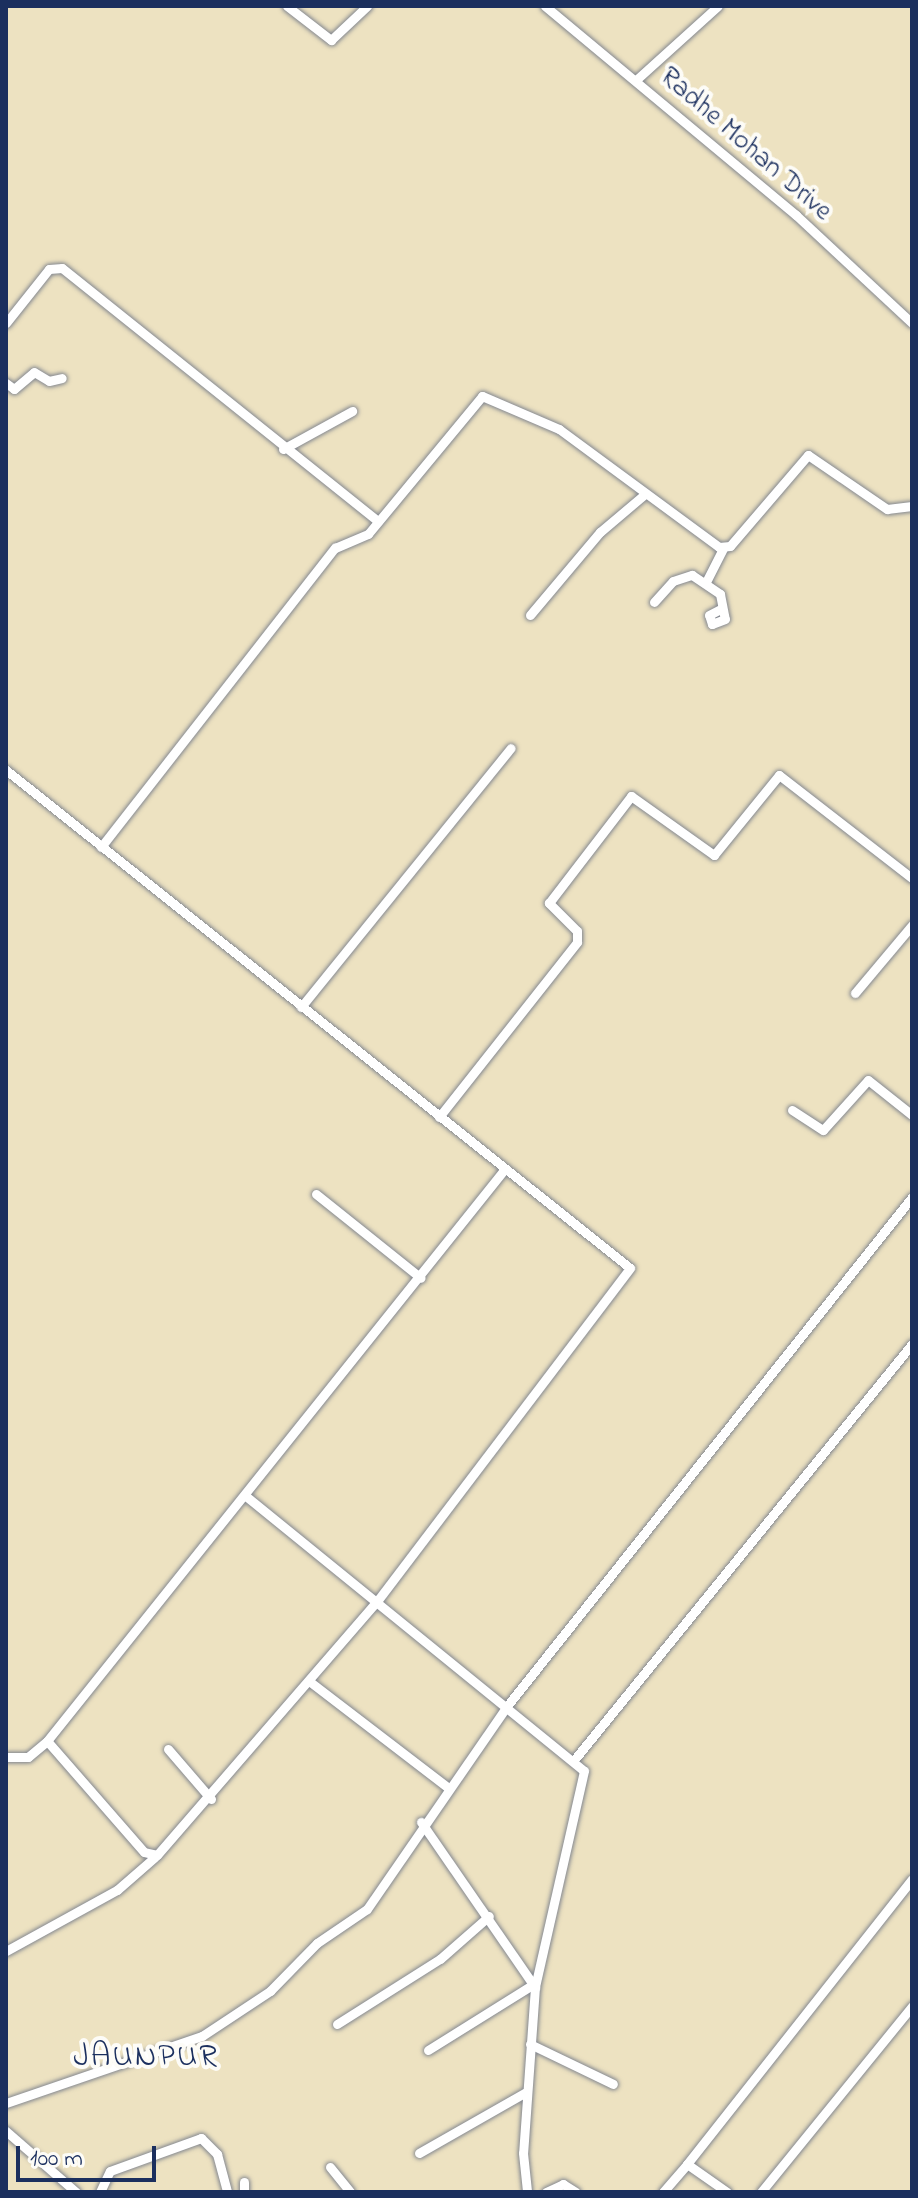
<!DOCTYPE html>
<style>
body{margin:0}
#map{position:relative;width:918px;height:2198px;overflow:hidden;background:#ede2c1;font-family:"Indie Flower",sans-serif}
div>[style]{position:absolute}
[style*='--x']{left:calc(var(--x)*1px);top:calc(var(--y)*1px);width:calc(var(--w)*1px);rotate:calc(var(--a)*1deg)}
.roads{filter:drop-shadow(0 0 2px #848890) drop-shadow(0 0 2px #848890)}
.minor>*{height:9px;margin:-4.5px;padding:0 4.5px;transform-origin:4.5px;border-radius:4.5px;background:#fff}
span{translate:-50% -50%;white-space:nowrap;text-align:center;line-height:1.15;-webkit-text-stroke:8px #fdfcf7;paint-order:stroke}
.street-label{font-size:28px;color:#1b2f5e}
.quarter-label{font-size:32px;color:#1b2f5e;letter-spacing:2px}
.frame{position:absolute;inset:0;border:8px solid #1b2f5e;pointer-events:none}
.scale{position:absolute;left:16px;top:2146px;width:140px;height:36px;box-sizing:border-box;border:4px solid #1b2f5e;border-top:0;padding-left:10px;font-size:24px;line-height:28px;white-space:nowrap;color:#1b2f5e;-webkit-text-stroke:6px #fdfcf7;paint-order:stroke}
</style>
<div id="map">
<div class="roads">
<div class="minor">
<i style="--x:287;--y:6;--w:56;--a:37.7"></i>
<i style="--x:331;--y:40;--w:50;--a:-43.4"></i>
<i style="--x:545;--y:6;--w:327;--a:39.8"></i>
<i style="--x:796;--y:215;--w:158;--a:43"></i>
<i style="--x:636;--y:80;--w:110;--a:-42.1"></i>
<i style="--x:6;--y:323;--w:69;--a:-51.5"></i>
<i style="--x:49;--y:269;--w:13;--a:-4"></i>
<i style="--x:62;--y:268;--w:405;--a:38.7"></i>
<i style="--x:6;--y:383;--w:10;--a:37"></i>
<i style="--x:14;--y:389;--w:26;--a:-40"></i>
<i style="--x:34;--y:372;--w:17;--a:31"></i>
<i style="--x:49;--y:381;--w:13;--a:-13"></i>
<i style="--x:283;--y:449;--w:79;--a:-28.8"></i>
<i style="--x:707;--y:580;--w:37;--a:-63"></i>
<i style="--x:654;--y:602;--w:28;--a:-48"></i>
<i style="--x:673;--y:581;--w:20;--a:-18"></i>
<i style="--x:692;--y:575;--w:34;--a:34"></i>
<i style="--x:720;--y:594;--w:25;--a:79"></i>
<i style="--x:725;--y:619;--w:14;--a:159"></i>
<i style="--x:712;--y:624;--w:9;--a:-108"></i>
<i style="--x:709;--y:615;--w:13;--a:-27"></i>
<i style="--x:530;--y:615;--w:109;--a:-49.9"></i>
<i style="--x:600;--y:532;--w:59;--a:-40.2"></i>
<i style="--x:6;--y:770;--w:798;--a:38.59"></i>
<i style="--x:630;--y:1268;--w:418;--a:127.2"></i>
<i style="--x:377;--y:1601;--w:336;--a:130.9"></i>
<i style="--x:157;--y:1855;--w:13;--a:-167"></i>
<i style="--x:144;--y:1852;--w:147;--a:-131.1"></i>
<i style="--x:101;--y:847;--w:380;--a:-52"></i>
<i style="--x:335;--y:548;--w:36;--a:-23"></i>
<i style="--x:368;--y:534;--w:179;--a:-50.4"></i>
<i style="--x:482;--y:396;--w:84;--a:23.2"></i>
<i style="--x:559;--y:429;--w:199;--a:36.4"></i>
<i style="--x:719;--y:547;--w:11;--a:-5"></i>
<i style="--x:730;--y:546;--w:120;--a:-49.4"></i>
<i style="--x:808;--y:455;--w:96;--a:34.4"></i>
<i style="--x:887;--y:509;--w:25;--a:-7"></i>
<i style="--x:855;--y:993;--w:89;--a:-50"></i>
<i style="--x:301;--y:1007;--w:333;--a:-51"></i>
<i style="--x:792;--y:1110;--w:37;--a:33"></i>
<i style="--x:823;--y:1130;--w:67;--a:-48"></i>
<i style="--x:868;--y:1080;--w:56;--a:38.5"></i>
<i style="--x:439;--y:1117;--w:223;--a:-51.7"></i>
<i style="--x:577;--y:942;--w:11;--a:-90"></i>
<i style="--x:577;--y:931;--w:40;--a:-135"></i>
<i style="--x:549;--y:903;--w:135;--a:-52.5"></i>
<i style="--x:631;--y:796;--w:102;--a:35.4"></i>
<i style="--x:714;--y:855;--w:103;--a:-50.9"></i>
<i style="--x:779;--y:775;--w:168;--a:37.8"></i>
<i style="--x:316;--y:1194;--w:134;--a:38.7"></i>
<i style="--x:247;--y:1497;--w:434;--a:39.1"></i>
<i style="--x:584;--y:1771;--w:221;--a:102.8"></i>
<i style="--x:535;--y:1987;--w:166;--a:94.1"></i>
<i style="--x:523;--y:2153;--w:39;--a:84"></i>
<i style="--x:309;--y:1681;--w:174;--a:37.5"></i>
<i style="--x:168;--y:1749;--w:66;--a:49.3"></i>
<i style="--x:6;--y:1757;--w:22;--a:0"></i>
<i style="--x:28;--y:1757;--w:25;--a:-40"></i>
<i style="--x:47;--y:1741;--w:731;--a:-51.33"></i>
<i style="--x:574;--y:1760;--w:536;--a:-50.91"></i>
<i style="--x:421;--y:1822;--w:201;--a:55.4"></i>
<i style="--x:6;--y:1951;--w:127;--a:-28.8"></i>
<i style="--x:117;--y:1890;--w:50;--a:-41"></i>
<i style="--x:337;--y:2024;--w:122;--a:-32.3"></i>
<i style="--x:440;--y:1959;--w:65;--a:-41.3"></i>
<i style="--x:530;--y:2044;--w:92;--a:25.7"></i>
<i style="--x:428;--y:2050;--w:123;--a:-32"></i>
<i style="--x:6;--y:2103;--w:207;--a:-18.9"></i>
<i style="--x:202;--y:2036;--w:82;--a:-33.5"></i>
<i style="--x:270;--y:1991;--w:67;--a:-45.6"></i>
<i style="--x:317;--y:1943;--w:60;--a:-34.2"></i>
<i style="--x:367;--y:1909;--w:247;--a:-55.4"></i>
<i style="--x:507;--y:1706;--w:650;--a:-51.49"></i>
<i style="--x:6;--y:2131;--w:93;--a:41.1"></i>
<i style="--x:419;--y:2153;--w:123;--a:-29.7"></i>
<i style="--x:687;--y:2164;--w:363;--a:-51.7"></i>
<i style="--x:330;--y:2167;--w:32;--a:51"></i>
<i style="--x:244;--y:2182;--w:10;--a:90"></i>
<i style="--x:100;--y:2192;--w:23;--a:-65"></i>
<i style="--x:110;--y:2171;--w:97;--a:-19.9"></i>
<i style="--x:201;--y:2138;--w:23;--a:45"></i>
<i style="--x:217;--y:2154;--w:39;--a:75"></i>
<i style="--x:546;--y:2192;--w:19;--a:-25"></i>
<i style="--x:563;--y:2184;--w:15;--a:32"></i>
<i style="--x:663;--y:2192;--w:37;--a:-49"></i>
<i style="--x:687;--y:2164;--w:49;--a:35"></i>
<i style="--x:761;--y:2192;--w:240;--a:-50.9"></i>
</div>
</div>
<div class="street-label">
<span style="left:745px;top:145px;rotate:41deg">Radhe Mohan Drive</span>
</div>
<div class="quarter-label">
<span style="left:146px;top:2058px">JAUNPUR</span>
</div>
<div class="frame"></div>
<div class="scale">100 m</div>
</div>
